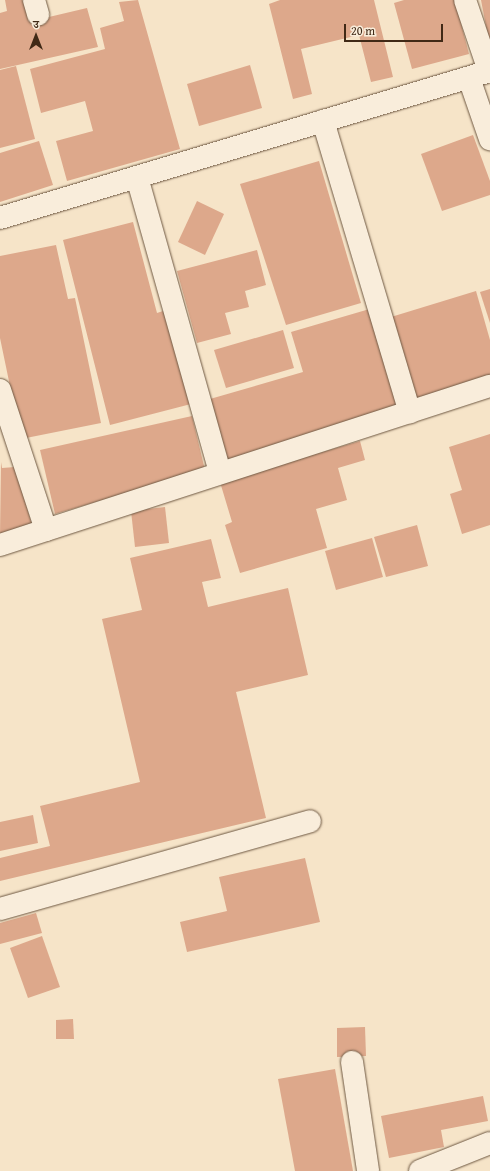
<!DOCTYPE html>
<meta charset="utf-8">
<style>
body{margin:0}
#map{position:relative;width:490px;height:1171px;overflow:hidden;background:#f6e4c8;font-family:"Gentium Book Plus","Noto Serif Devanagari",serif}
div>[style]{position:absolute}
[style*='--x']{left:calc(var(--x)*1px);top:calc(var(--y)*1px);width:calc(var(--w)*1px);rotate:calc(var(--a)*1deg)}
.building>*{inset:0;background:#dda88b}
.roads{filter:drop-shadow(0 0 1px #6e5842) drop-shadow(0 0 1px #6e5842)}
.minor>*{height:22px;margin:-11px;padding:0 11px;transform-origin:11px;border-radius:11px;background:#f9eddb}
span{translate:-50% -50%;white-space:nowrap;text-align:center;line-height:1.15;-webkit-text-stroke:3px #f9eddb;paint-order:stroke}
.north{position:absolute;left:16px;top:16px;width:40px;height:40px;-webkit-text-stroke:3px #f9eddb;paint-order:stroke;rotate:0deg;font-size:11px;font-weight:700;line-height:16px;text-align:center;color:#402916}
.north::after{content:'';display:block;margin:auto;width:14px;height:18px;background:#402916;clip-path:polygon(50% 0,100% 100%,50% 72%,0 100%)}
.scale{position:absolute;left:344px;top:24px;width:99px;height:18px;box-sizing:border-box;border:2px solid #402916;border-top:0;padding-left:5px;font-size:12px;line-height:14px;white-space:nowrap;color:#402916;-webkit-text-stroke:3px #f9eddb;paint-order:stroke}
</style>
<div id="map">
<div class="building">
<i style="clip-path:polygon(5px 0,26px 0,32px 21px,87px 8px,98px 47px,0 69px,0 13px,7px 11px)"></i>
<i style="clip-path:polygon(138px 0,180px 149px,67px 181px,56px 141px,93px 131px,85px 101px,41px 113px,30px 69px,105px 49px,100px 28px,124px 21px,119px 2px)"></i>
<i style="clip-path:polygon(280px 0,374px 0,393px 77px,371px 82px,359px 35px,301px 49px,312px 94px,293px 99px,269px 4px)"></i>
<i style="clip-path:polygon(404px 0,455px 0,469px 54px,412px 69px,394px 3px)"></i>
<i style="clip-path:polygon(481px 0,490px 0,490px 42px,489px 42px)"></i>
<i style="clip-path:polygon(250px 65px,262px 108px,199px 126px,187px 84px)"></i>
<i style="clip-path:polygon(16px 66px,35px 139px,0 148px,0 70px)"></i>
<i style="clip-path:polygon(473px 135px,490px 181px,490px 195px,442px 211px,421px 154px)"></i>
<i style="clip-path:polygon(39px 141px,53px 185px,0 202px,0 153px)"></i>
<i style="clip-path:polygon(319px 161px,361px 303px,286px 325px,240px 184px)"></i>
<i style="clip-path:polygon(197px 201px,224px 214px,205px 255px,178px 242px)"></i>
<i style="clip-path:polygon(133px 222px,157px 313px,169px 309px,191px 404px,110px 425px,63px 240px)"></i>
<i style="clip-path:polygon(56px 245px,68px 299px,75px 298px,101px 423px,21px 439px,0 338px,0 256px)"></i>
<i style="clip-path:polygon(257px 250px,266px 285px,245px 291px,249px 307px,225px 313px,231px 334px,197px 343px,177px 271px)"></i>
<i style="clip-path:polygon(490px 289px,490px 323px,480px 292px)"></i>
<i style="clip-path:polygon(476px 291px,490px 340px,490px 381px,414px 400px,391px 317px)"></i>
<i style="clip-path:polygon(373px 308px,398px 409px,228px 460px,210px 399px,303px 372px,291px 332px)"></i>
<i style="clip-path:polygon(283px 330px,294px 368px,226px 388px,214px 350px)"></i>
<i style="clip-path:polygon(192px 416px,205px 470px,55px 514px,40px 450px)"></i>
<i style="clip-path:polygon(490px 434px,490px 525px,462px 534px,450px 494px,462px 490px,449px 447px)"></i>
<i style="clip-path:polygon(360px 441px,365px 460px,338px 468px,347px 500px,316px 509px,327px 548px,240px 573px,225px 525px,232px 522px,220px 482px)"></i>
<i style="clip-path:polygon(1px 462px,2px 468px,15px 467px,33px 528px,0 536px)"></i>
<i style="clip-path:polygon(165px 507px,169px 543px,135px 547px,131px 511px)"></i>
<i style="clip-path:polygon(417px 525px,428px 566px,386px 577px,374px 537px)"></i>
<i style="clip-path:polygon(372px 538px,383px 577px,336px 590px,325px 551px)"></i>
<i style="clip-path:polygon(211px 539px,221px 578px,202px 582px,208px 607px,288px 588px,308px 675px,236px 692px,266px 818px,0 881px,0 858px,50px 846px,40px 806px,140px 782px,102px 619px,142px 610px,130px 558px)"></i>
<i style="clip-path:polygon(33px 815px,38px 843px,0 851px,0 822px)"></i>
<i style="clip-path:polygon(305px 858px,320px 922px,187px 952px,180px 922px,227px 911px,219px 877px)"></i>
<i style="clip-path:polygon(36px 913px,42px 933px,0 944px,0 923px)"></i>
<i style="clip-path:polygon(42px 936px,60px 987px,28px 998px,10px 948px)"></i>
<i style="clip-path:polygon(73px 1019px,74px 1039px,56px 1039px,56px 1020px)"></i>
<i style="clip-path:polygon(365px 1027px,366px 1056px,337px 1057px,337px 1028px)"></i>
<i style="clip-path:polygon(335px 1069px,353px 1171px,295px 1171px,278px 1079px)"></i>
<i style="clip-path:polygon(483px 1096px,488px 1121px,441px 1130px,444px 1147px,389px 1158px,381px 1116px)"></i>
</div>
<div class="roads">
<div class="minor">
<i style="--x:34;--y:0;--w:15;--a:74"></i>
<i style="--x:465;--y:0;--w:75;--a:71.3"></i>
<i style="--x:469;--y:78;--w:65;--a:71"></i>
<i style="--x:323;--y:121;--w:304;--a:73.4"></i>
<i style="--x:137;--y:177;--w:307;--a:74.3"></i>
<i style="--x:0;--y:218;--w:512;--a:-16.7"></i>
<i style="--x:0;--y:390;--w:147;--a:71.8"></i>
<i style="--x:46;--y:530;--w:48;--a:161.9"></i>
<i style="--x:46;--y:530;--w:467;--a:-18"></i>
<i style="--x:0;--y:909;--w:322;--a:-15.8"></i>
<i style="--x:352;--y:1062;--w:110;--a:81.6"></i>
<i style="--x:420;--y:1171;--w:75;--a:-21.8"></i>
</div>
</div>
<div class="north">उ</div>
<div class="scale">20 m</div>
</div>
